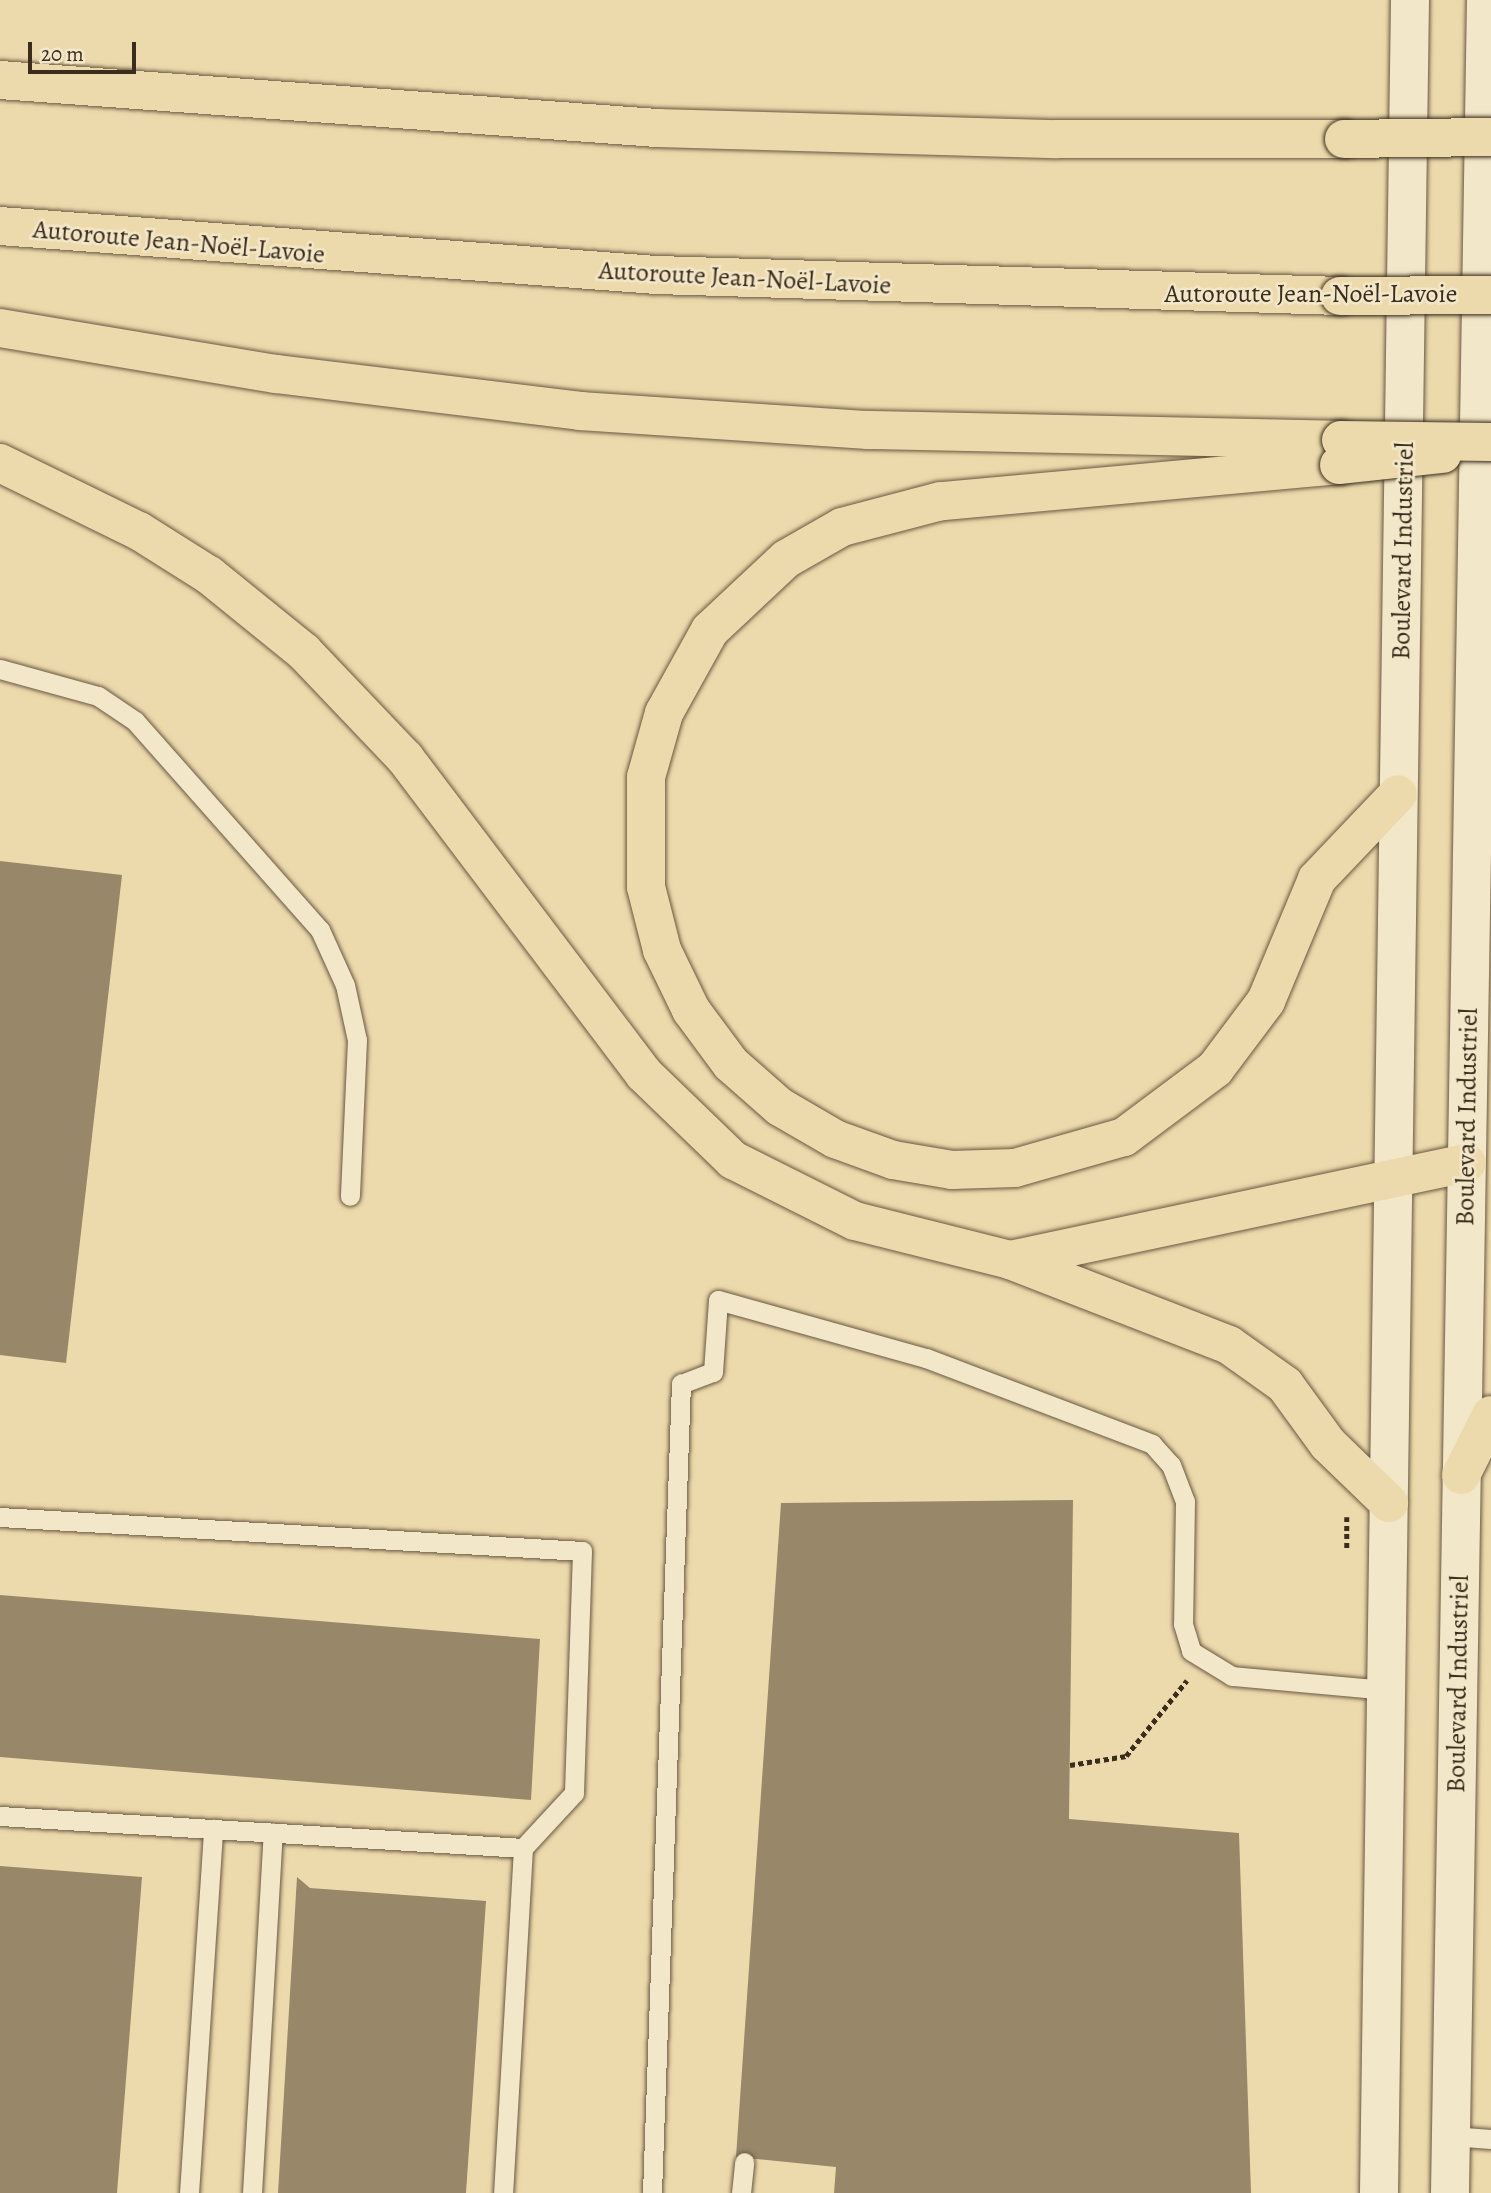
<!DOCTYPE html>
<meta charset="utf-8">
<style>
body{margin:0}
#map{position:relative;width:1491px;height:2193px;overflow:hidden;background:#eddaac;font-family:Alegreya,serif}
div>[style]{position:absolute}
[style*='--x']{left:calc(var(--x)*1px);top:calc(var(--y)*1px);width:calc(var(--w)*1px);rotate:calc(var(--a)*1deg)}
.building>*{inset:0;background:#988768}
.path>*{height:4.5px;margin-top:-2.25px;transform-origin:0;background:repeating-linear-gradient(90deg,#3b2d1e 0 5px,transparent 0 8.5px)}
.roads{filter:drop-shadow(0 0 2px #685842) drop-shadow(0 0 2px #685842)}
.service>*{height:19px;margin:-9.5px;padding:0 9.5px;transform-origin:9.5px;border-radius:9.5px;background:#f3e7c9}
.tertiary>*{height:38px;margin:-19px;padding:0 19px;transform-origin:19px;border-radius:19px;background:#f3e7c9}
.primary>*{height:38px;margin:-19px;padding:0 19px;transform-origin:19px;border-radius:19px;background:#eddaac}
.motorway>*{height:38px;margin:-19px;padding:0 19px;transform-origin:19px;border-radius:19px;background:#eddaac}
.bridges{filter:drop-shadow(0 0 2px #3b2d1e) drop-shadow(0 0 2px #3b2d1e)}
.primary-bridge>*{height:38px;margin:-19px;padding:0 19px;transform-origin:19px;border-radius:19px;background:#eddaac}
.motorway-bridge>*{height:38px;margin:-19px;padding:0 19px;transform-origin:19px;border-radius:19px;background:#eddaac}
span{translate:-50% -50%;white-space:nowrap;text-align:center;line-height:1.15;-webkit-text-stroke:5px #f3e7c9;paint-order:stroke}
.street-label{font-size:26px;color:#3b2d1e}
.scale{position:absolute;left:28px;top:42px;width:108px;height:32px;box-sizing:border-box;border:4px solid #3b2d1e;border-top:0;padding-left:9px;font-size:21px;line-height:24px;white-space:nowrap;color:#3b2d1e;-webkit-text-stroke:5px #f3e7c9;paint-order:stroke}
</style>
<div id="map">
<div class="building">
<i style="clip-path:polygon(0 861px,122px 875px,66px 1363px,0 1355px)"></i>
<i style="clip-path:polygon(1073px 1500px,1069px 1819px,1239px 1833px,1251px 2193px,834px 2193px,836px 2167px,736px 2157px,781px 1503px)"></i>
<i style="clip-path:polygon(0 1595px,540px 1639px,531px 1800px,0 1757px)"></i>
<i style="clip-path:polygon(0 1866px,142px 1877px,117px 2193px,0 2193px)"></i>
<i style="clip-path:polygon(297px 1877px,310px 1888px,486px 1901px,466px 2193px,278px 2193px)"></i>
</div>
<div class="path">
<i style="--x:1347;--y:1517;--w:33;--a:90"></i>
<i style="--x:1070;--y:1765;--w:57;--a:-9.1"></i>
<i style="--x:1126;--y:1756;--w:97;--a:-51.2"></i>
</div>
<div class="roads">
<div class="service">
<i style="--x:0;--y:669;--w:102;--a:15.4"></i>
<i style="--x:98;--y:696;--w:45;--a:34"></i>
<i style="--x:135;--y:721;--w:279;--a:48.5"></i>
<i style="--x:320;--y:930;--w:60;--a:65.6"></i>
<i style="--x:345;--y:985;--w:56;--a:77.7"></i>
<i style="--x:357;--y:1040;--w:156;--a:92.6"></i>
<i style="--x:0;--y:1517;--w:583;--a:3.34"></i>
<i style="--x:582;--y:1551;--w:242;--a:91.9"></i>
<i style="--x:574;--y:1793;--w:75;--a:132.8"></i>
<i style="--x:0;--y:1816;--w:524;--a:3.5"></i>
<i style="--x:523;--y:1848;--w:346;--a:93.3"></i>
<i style="--x:1451;--y:2136;--w:40;--a:4.3"></i>
<i style="--x:189;--y:2193;--w:365;--a:-86.2"></i>
<i style="--x:252;--y:2193;--w:361;--a:-86.7"></i>
<i style="--x:652;--y:2193;--w:810;--a:-87.95"></i>
<i style="--x:681;--y:1384;--w:34;--a:-21"></i>
<i style="--x:713;--y:1372;--w:72;--a:-86"></i>
<i style="--x:718;--y:1300;--w:216;--a:15.6"></i>
<i style="--x:926;--y:1358;--w:242;--a:20.8"></i>
<i style="--x:1152;--y:1444;--w:28;--a:48"></i>
<i style="--x:1171;--y:1465;--w:39;--a:69"></i>
<i style="--x:1185;--y:1501;--w:123;--a:90.9"></i>
<i style="--x:1183;--y:1624;--w:28;--a:73"></i>
<i style="--x:1191;--y:1651;--w:48;--a:31.4"></i>
<i style="--x:1232;--y:1676;--w:155;--a:5.2"></i>
<i style="--x:741;--y:2193;--w:31;--a:-84"></i>
</div>
<div class="tertiary">
<i style="--x:1379;--y:2193;--w:2193;--a:-89.19"></i>
<i style="--x:1450;--y:2193;--w:2193;--a:-89.06"></i>
</div>
<div class="primary">
<i style="--x:1339;--y:465;--w:400;--a:174.8"></i>
<i style="--x:941;--y:501;--w:102;--a:165.3"></i>
<i style="--x:842;--y:527;--w:64;--a:150.3"></i>
<i style="--x:786;--y:559;--w:104;--a:136.9"></i>
<i style="--x:710;--y:630;--w:95;--a:119"></i>
<i style="--x:664;--y:713;--w:66;--a:105.7"></i>
<i style="--x:646;--y:777;--w:110;--a:90"></i>
<i style="--x:646;--y:887;--w:65;--a:75.7"></i>
<i style="--x:662;--y:950;--w:67;--a:64.2"></i>
<i style="--x:691;--y:1010;--w:67;--a:53.5"></i>
<i style="--x:731;--y:1064;--w:65;--a:41.3"></i>
<i style="--x:780;--y:1107;--w:64;--a:30.2"></i>
<i style="--x:835;--y:1139;--w:62;--a:19.9"></i>
<i style="--x:893;--y:1160;--w:60;--a:9.6"></i>
<i style="--x:952;--y:1170;--w:63;--a:-1.8"></i>
<i style="--x:1015;--y:1168;--w:113;--a:-15.9"></i>
<i style="--x:1124;--y:1137;--w:114;--a:-36.8"></i>
<i style="--x:1215;--y:1069;--w:85;--a:-53.1"></i>
<i style="--x:1266;--y:1001;--w:132;--a:-67.3"></i>
<i style="--x:1317;--y:879;--w:117;--a:-46.4"></i>
<i style="--x:1461;--y:1475;--w:67;--a:-63.4"></i>
</div>
<div class="motorway">
<i style="--x:0;--y:80;--w:659;--a:4.18"></i>
<i style="--x:657;--y:128;--w:400;--a:1.6"></i>
<i style="--x:1057;--y:139;--w:287;--a:0"></i>
<i style="--x:0;--y:226;--w:659;--a:4.27"></i>
<i style="--x:657;--y:275;--w:683;--a:1.76"></i>
<i style="--x:0;--y:328;--w:280;--a:9.5"></i>
<i style="--x:276;--y:374;--w:306;--a:6.9"></i>
<i style="--x:580;--y:411;--w:289;--a:3.8"></i>
<i style="--x:868;--y:430;--w:473;--a:1.2"></i>
<i style="--x:0;--y:463;--w:155;--a:26.1"></i>
<i style="--x:139;--y:531;--w:83;--a:32.2"></i>
<i style="--x:209;--y:575;--w:122;--a:39"></i>
<i style="--x:304;--y:652;--w:146;--a:46.4"></i>
<i style="--x:405;--y:758;--w:396;--a:52.9"></i>
<i style="--x:644;--y:1074;--w:124;--a:44"></i>
<i style="--x:733;--y:1160;--w:136;--a:26.6"></i>
<i style="--x:855;--y:1221;--w:160;--a:14.1"></i>
<i style="--x:1010;--y:1260;--w:235;--a:21.2"></i>
<i style="--x:1229;--y:1345;--w:69;--a:35.5"></i>
<i style="--x:1285;--y:1385;--w:73;--a:53.9"></i>
<i style="--x:1328;--y:1444;--w:85;--a:44"></i>
<i style="--x:1010;--y:1260;--w:467;--a:-12"></i>
</div>
</div>
<div class="bridges">
<div class="primary-bridge">
<i style="--x:1339;--y:465;--w:104;--a:-6.1"></i>
</div>
<div class="motorway-bridge">
<i style="--x:1344;--y:139;--w:147;--a:-0.8"></i>
<i style="--x:1340;--y:296;--w:151;--a:-0.4"></i>
<i style="--x:1341;--y:440;--w:150;--a:0.8"></i>
</div>
</div>
<div class="street-label">
<span style="left:179px;top:242px;rotate:5deg">Autoroute Jean-Noël-Lavoie</span>
<span style="left:745px;top:278px;rotate:3deg">Autoroute Jean-Noël-Lavoie</span>
<span style="left:1311px;top:294px">Autoroute Jean-Noël-Lavoie</span>
<span style="left:1403px;top:551px;rotate:-89deg">Boulevard Industriel</span>
<span style="left:1467px;top:1117px;rotate:-89deg">Boulevard Industriel</span>
<span style="left:1458px;top:1684px;rotate:-89deg">Boulevard Industriel</span>
</div>
<div class="scale">20 m</div>
</div>
